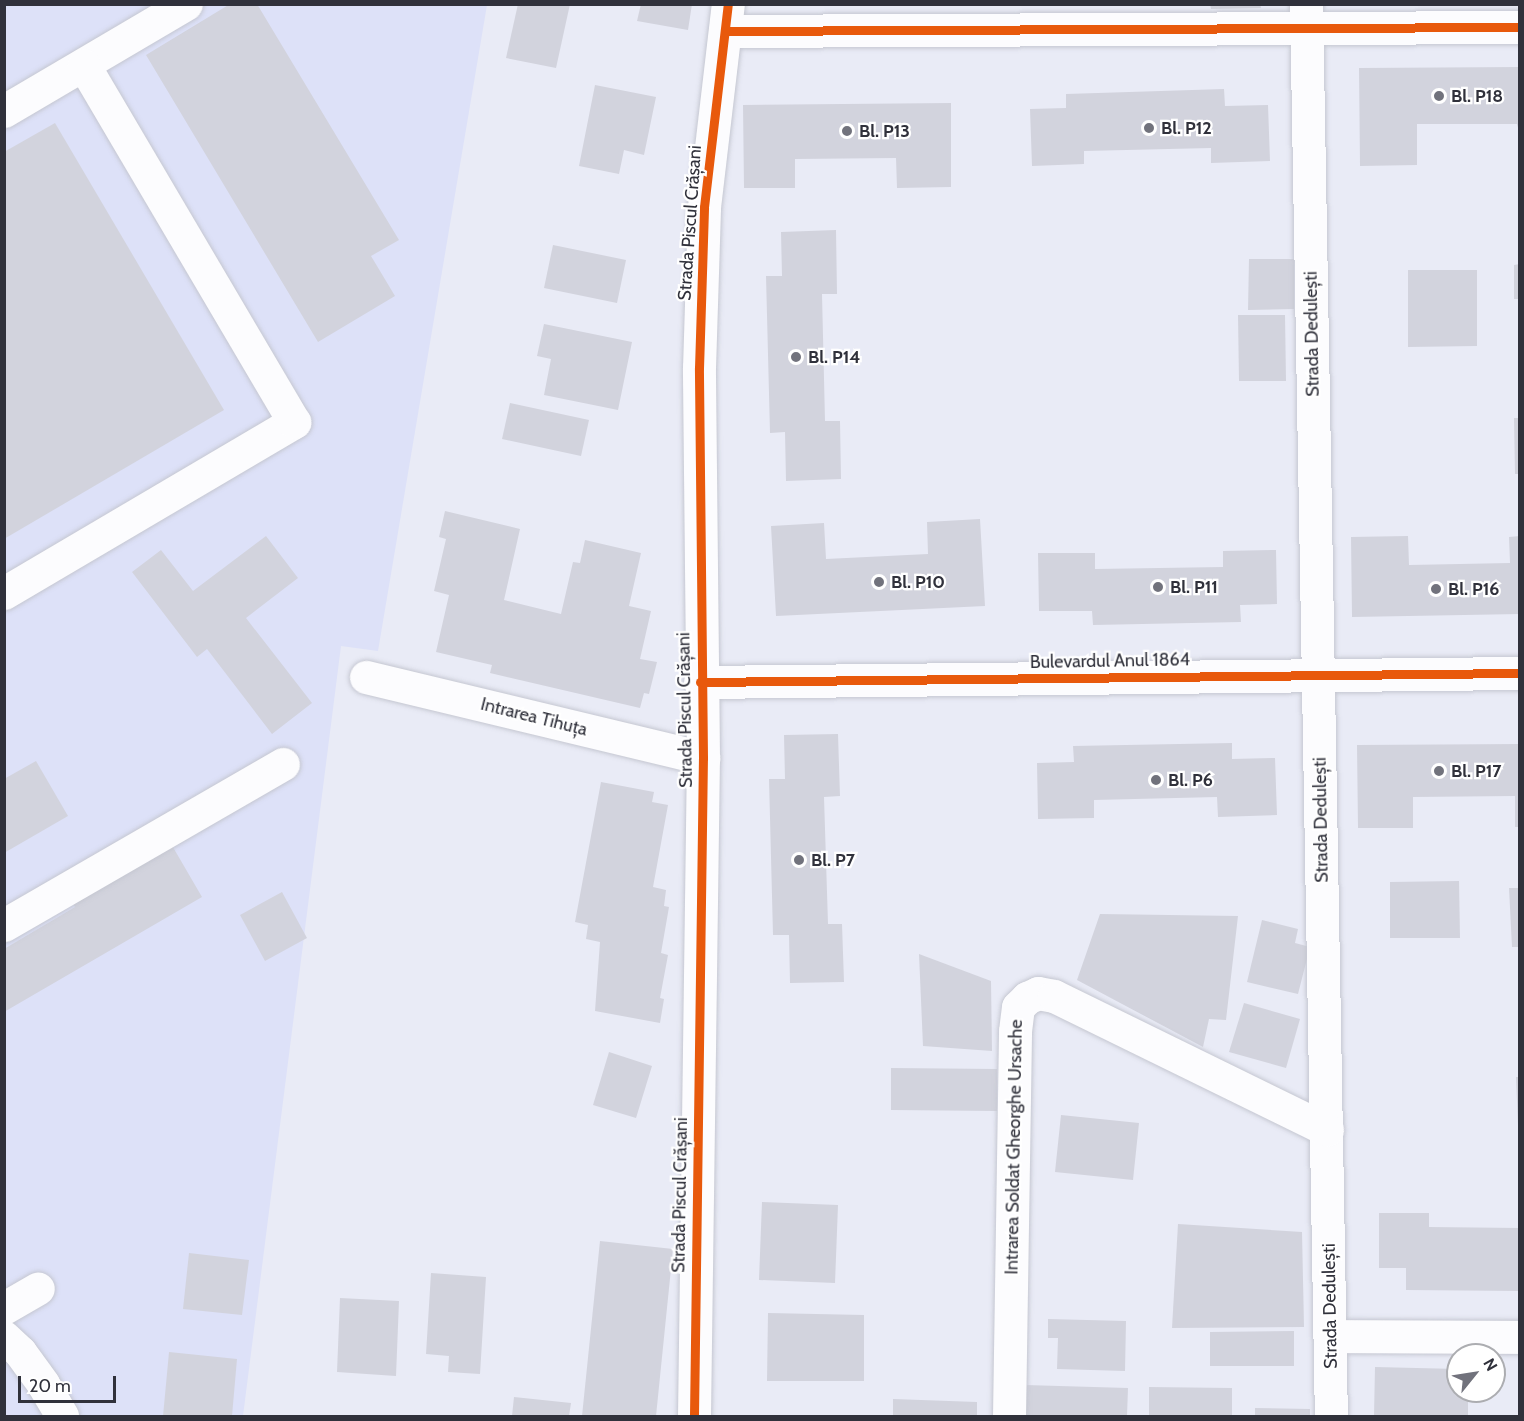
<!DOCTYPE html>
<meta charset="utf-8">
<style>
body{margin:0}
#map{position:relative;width:1524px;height:1421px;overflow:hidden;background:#e9ebf6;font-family:Cabin,sans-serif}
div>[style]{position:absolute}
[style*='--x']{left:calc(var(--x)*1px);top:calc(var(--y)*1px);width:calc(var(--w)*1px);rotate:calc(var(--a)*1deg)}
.built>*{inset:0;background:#dde1f8}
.building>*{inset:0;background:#d2d3dd}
.roads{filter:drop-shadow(0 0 2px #c5c7d1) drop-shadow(0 0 2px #c5c7d1)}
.minor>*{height:33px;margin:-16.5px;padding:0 16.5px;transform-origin:16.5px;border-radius:16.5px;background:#fcfcfe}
.cycleway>*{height:9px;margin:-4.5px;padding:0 4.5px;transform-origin:4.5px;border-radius:4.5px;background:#e8590c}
.dots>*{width:16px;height:16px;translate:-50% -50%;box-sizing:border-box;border:3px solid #fff;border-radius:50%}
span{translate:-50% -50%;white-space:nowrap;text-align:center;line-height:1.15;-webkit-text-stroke:4.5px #fff;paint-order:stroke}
.poi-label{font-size:18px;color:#30313b;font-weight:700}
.left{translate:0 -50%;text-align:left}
.street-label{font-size:18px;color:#30313b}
.frame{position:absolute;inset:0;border:6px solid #30313b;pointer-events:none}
.north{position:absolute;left:1446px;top:1343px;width:60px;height:60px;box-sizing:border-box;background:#fff;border:2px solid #acadb1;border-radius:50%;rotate:60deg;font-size:16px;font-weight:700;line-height:24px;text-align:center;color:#30313b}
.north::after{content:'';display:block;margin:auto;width:21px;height:27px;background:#71727c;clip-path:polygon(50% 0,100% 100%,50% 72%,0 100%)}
.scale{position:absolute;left:18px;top:1376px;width:98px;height:27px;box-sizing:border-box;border:3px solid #30313b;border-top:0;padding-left:8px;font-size:18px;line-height:21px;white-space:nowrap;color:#30313b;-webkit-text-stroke:4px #fff;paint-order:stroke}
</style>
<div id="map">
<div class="built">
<i style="clip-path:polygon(5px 5px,487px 5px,378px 651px,341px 646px,243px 1416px,5px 1416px)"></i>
</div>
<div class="building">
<i style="clip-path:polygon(230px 4px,257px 4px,399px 240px,371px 256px,395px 296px,318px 342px,146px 55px)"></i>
<i style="clip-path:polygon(518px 4px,570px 4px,556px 68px,506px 58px)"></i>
<i style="clip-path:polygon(641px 4px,692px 4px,688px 30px,637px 21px)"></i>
<i style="clip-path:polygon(1210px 4px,1260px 4px,1261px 8px,1211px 9px)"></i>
<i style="clip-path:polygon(1520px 67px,1520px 135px,1517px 124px,1417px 124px,1417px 165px,1360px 166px,1359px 68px)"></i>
<i style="clip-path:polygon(595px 85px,656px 97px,644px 155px,624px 150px,619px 174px,579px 166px)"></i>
<i style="clip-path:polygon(1224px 89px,1225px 106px,1268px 105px,1270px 161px,1211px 163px,1211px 148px,1084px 151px,1084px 164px,1032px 166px,1030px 109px,1066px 108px,1066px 94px)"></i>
<i style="clip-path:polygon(951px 103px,951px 187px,897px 188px,896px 158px,795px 159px,795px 188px,744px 188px,743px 105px)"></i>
<i style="clip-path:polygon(55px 123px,224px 410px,4px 539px,4px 152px)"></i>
<i style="clip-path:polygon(836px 230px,837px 294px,822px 294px,825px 421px,840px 421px,841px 479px,786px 481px,785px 432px,770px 433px,766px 276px,782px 276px,781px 232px)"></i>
<i style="clip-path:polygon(553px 245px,626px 260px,617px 303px,544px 288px)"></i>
<i style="clip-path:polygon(1249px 259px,1294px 259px,1294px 309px,1248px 310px)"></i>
<i style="clip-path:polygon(1520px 264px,1520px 299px,1514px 299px,1514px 265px)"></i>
<i style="clip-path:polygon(1408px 270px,1477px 270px,1477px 346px,1408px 347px)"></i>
<i style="clip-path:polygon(1238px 315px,1285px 315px,1286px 381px,1239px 381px)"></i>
<i style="clip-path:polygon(544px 324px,632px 342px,618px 410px,544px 395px,551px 359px,537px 356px)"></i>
<i style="clip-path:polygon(510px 403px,589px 420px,581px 456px,502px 439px)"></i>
<i style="clip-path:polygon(1514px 418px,1520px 418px,1520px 474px,1515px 474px)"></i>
<i style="clip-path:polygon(445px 511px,520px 529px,504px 600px,561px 614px,573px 562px,580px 563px,585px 540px,641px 553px,629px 606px,651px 611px,640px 659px,657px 662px,649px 694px,644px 693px,640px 708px,490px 673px,492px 665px,436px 652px,449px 595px,434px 591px,446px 539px,439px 537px)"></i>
<i style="clip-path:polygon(980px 519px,985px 606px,776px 616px,771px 526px,824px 523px,826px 559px,928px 554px,927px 522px)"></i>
<i style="clip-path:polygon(266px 536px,298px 578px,246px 618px,312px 703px,272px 734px,207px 649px,197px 657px,132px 572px,161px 550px,193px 591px)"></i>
<i style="clip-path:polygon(1408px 536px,1409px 565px,1510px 563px,1509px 537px,1520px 536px,1520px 614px,1352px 617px,1351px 537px)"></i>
<i style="clip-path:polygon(1276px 550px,1277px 604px,1240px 605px,1241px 622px,1093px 625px,1092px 611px,1039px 611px,1038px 553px,1095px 553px,1095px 569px,1223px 567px,1223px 551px)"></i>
<i style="clip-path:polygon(838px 734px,840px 796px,824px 797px,828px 924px,842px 924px,844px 982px,790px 983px,789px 935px,773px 935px,769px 779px,785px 779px,784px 735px)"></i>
<i style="clip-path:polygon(1232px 743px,1232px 759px,1275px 758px,1277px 815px,1218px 817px,1217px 797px,1094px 800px,1094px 818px,1038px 819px,1037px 763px,1074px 762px,1073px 746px)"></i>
<i style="clip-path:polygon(1520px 744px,1520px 827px,1515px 827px,1515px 796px,1413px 797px,1413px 828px,1358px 828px,1357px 745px)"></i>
<i style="clip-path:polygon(36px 761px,68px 816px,4px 853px,4px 779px)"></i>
<i style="clip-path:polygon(601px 782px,654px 792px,652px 802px,668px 805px,653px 887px,666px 890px,664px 906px,669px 907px,661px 953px,668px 955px,660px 998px,664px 999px,660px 1023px,595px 1011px,600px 942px,586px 939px,588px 925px,575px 922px)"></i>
<i style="clip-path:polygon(170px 842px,202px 897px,4px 1012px,4px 949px,75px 907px,71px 900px)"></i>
<i style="clip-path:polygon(1459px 881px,1460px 938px,1390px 938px,1390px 882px)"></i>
<i style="clip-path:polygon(1509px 888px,1520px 888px,1520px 947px,1512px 947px)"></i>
<i style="clip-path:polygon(282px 892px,307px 938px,265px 961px,240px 915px)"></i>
<i style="clip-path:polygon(1100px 914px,1238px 916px,1226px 1020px,1209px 1019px,1203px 1047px,1077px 980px)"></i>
<i style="clip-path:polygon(1262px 920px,1298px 929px,1295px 943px,1310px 947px,1298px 994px,1247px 982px)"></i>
<i style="clip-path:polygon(919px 954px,991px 981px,992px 1051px,923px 1046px)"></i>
<i style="clip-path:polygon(1244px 1003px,1300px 1019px,1286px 1068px,1229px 1052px)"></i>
<i style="clip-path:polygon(609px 1052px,652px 1066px,636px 1118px,593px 1105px)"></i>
<i style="clip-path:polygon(891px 1068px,997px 1069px,997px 1111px,891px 1110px)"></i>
<i style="clip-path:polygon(1516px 1077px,1520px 1077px,1520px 1125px,1518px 1125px)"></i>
<i style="clip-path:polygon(1061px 1115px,1139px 1123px,1133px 1180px,1055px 1172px)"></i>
<i style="clip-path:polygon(762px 1202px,838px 1205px,835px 1283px,759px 1280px)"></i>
<i style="clip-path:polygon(1379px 1213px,1429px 1213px,1429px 1227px,1520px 1228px,1520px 1291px,1406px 1290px,1406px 1268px,1379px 1268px)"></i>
<i style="clip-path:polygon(1178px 1224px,1302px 1232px,1304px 1327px,1172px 1328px)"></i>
<i style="clip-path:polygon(600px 1241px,673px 1249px,656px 1416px,582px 1416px)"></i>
<i style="clip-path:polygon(189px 1253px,249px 1260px,242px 1315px,183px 1309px)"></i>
<i style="clip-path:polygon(431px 1273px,486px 1277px,480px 1374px,448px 1372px,449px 1356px,426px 1354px)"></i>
<i style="clip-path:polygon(340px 1298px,399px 1301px,396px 1376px,337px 1372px)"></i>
<i style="clip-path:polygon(768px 1313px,864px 1315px,864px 1381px,767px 1381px)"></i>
<i style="clip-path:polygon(1048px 1319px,1126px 1321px,1125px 1371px,1057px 1369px,1058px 1338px,1048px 1338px)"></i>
<i style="clip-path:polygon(1294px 1331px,1294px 1366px,1210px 1366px,1210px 1332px)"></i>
<i style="clip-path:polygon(169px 1352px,237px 1359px,232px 1416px,163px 1416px)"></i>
<i style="clip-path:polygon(1375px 1367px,1458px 1369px,1458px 1391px,1468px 1391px,1468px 1416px,1374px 1416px)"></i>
<i style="clip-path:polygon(1025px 1385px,1128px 1388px,1127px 1416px,1024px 1416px)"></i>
<i style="clip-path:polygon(1149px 1387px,1232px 1388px,1232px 1416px,1149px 1416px)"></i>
<i style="clip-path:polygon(514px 1397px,571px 1403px,569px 1416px,512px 1416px)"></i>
<i style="clip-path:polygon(893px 1399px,977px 1402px,977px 1416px,893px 1416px)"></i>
<i style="clip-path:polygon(1255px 1408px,1310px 1409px,1310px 1416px,1255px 1416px)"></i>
</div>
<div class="roads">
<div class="minor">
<i style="--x:1306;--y:4;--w:1412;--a:88.99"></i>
<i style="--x:725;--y:31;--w:795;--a:-0.29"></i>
<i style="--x:4;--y:111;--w:211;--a:-30.5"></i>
<i style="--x:4;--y:593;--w:337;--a:-30.5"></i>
<i style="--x:294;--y:422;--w:414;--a:-120.5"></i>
<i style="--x:366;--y:677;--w:347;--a:13.5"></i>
<i style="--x:700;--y:682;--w:820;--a:-0.63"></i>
<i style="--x:4;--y:925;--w:322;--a:-30"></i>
<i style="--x:4;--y:1308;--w:39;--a:-30"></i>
<i style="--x:1331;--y:1336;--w:189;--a:0.3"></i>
<i style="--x:4;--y:1337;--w:22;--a:43"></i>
<i style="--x:20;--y:1352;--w:39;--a:54"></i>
<i style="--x:43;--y:1384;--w:37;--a:59"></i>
<i style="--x:694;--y:1416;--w:658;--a:-89.22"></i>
<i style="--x:703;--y:758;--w:390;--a:-90.6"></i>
<i style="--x:699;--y:368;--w:161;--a:-88.2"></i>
<i style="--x:704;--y:207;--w:204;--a:-83.3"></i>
<i style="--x:1009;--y:1416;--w:385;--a:-89.1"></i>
<i style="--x:1015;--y:1031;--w:24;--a:-83"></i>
<i style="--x:1018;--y:1007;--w:13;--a:-45"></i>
<i style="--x:1027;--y:998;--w:12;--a:-24"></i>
<i style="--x:1038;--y:993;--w:16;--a:11"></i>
<i style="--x:1054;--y:996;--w:304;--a:26.1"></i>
</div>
</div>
<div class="cycleway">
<i style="--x:725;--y:31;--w:795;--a:-0.29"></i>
<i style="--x:700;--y:682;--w:820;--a:-0.63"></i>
<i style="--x:694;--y:1416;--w:658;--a:-89.22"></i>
<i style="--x:703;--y:758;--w:390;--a:-90.6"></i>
<i style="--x:699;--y:368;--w:161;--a:-88.2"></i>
<i style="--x:704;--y:207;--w:204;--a:-83.3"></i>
</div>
<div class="dots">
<i style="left:1439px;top:96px;background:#71727c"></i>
<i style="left:1149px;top:128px;background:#71727c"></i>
<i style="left:847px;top:131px;background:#71727c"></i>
<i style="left:796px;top:357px;background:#71727c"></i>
<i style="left:879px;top:582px;background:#71727c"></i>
<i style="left:1158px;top:587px;background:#71727c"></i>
<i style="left:1436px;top:589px;background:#71727c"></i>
<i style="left:1439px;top:771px;background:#71727c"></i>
<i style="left:1156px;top:780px;background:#71727c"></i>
<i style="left:799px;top:860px;background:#71727c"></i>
</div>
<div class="poi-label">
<span class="left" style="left:1451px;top:96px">Bl. P18</span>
<span class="left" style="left:1161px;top:128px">Bl. P12</span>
<span class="left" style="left:859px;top:131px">Bl. P13</span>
<span class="left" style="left:808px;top:357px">Bl. P14</span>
<span class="left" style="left:891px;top:582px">Bl. P10</span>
<span class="left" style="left:1170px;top:587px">Bl. P11</span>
<span class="left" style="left:1448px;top:589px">Bl. P16</span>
<span class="left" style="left:1451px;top:771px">Bl. P17</span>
<span class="left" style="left:1168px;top:780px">Bl. P6</span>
<span class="left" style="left:811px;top:860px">Bl. P7</span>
</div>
<div class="street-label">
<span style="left:690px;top:223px;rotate:-86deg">Strada Piscul Crășani</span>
<span style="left:1312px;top:334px;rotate:-91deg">Strada Dedulești</span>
<span style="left:1110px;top:661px;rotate:-1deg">Bulevardul Anul 1864</span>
<span style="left:685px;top:710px;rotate:-91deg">Strada Piscul Crășani</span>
<span style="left:534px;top:717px;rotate:14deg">Intrarea Tihuța</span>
<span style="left:1321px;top:820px;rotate:-91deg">Strada Dedulești</span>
<span style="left:1014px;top:1147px;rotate:-89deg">Intrarea Soldat Gheorghe Ursache</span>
<span style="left:680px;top:1195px;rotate:-89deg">Strada Piscul Crășani</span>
<span style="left:1330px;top:1306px;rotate:-91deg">Strada Dedulești</span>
</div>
<div class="frame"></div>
<div class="north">N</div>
<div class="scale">20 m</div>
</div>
